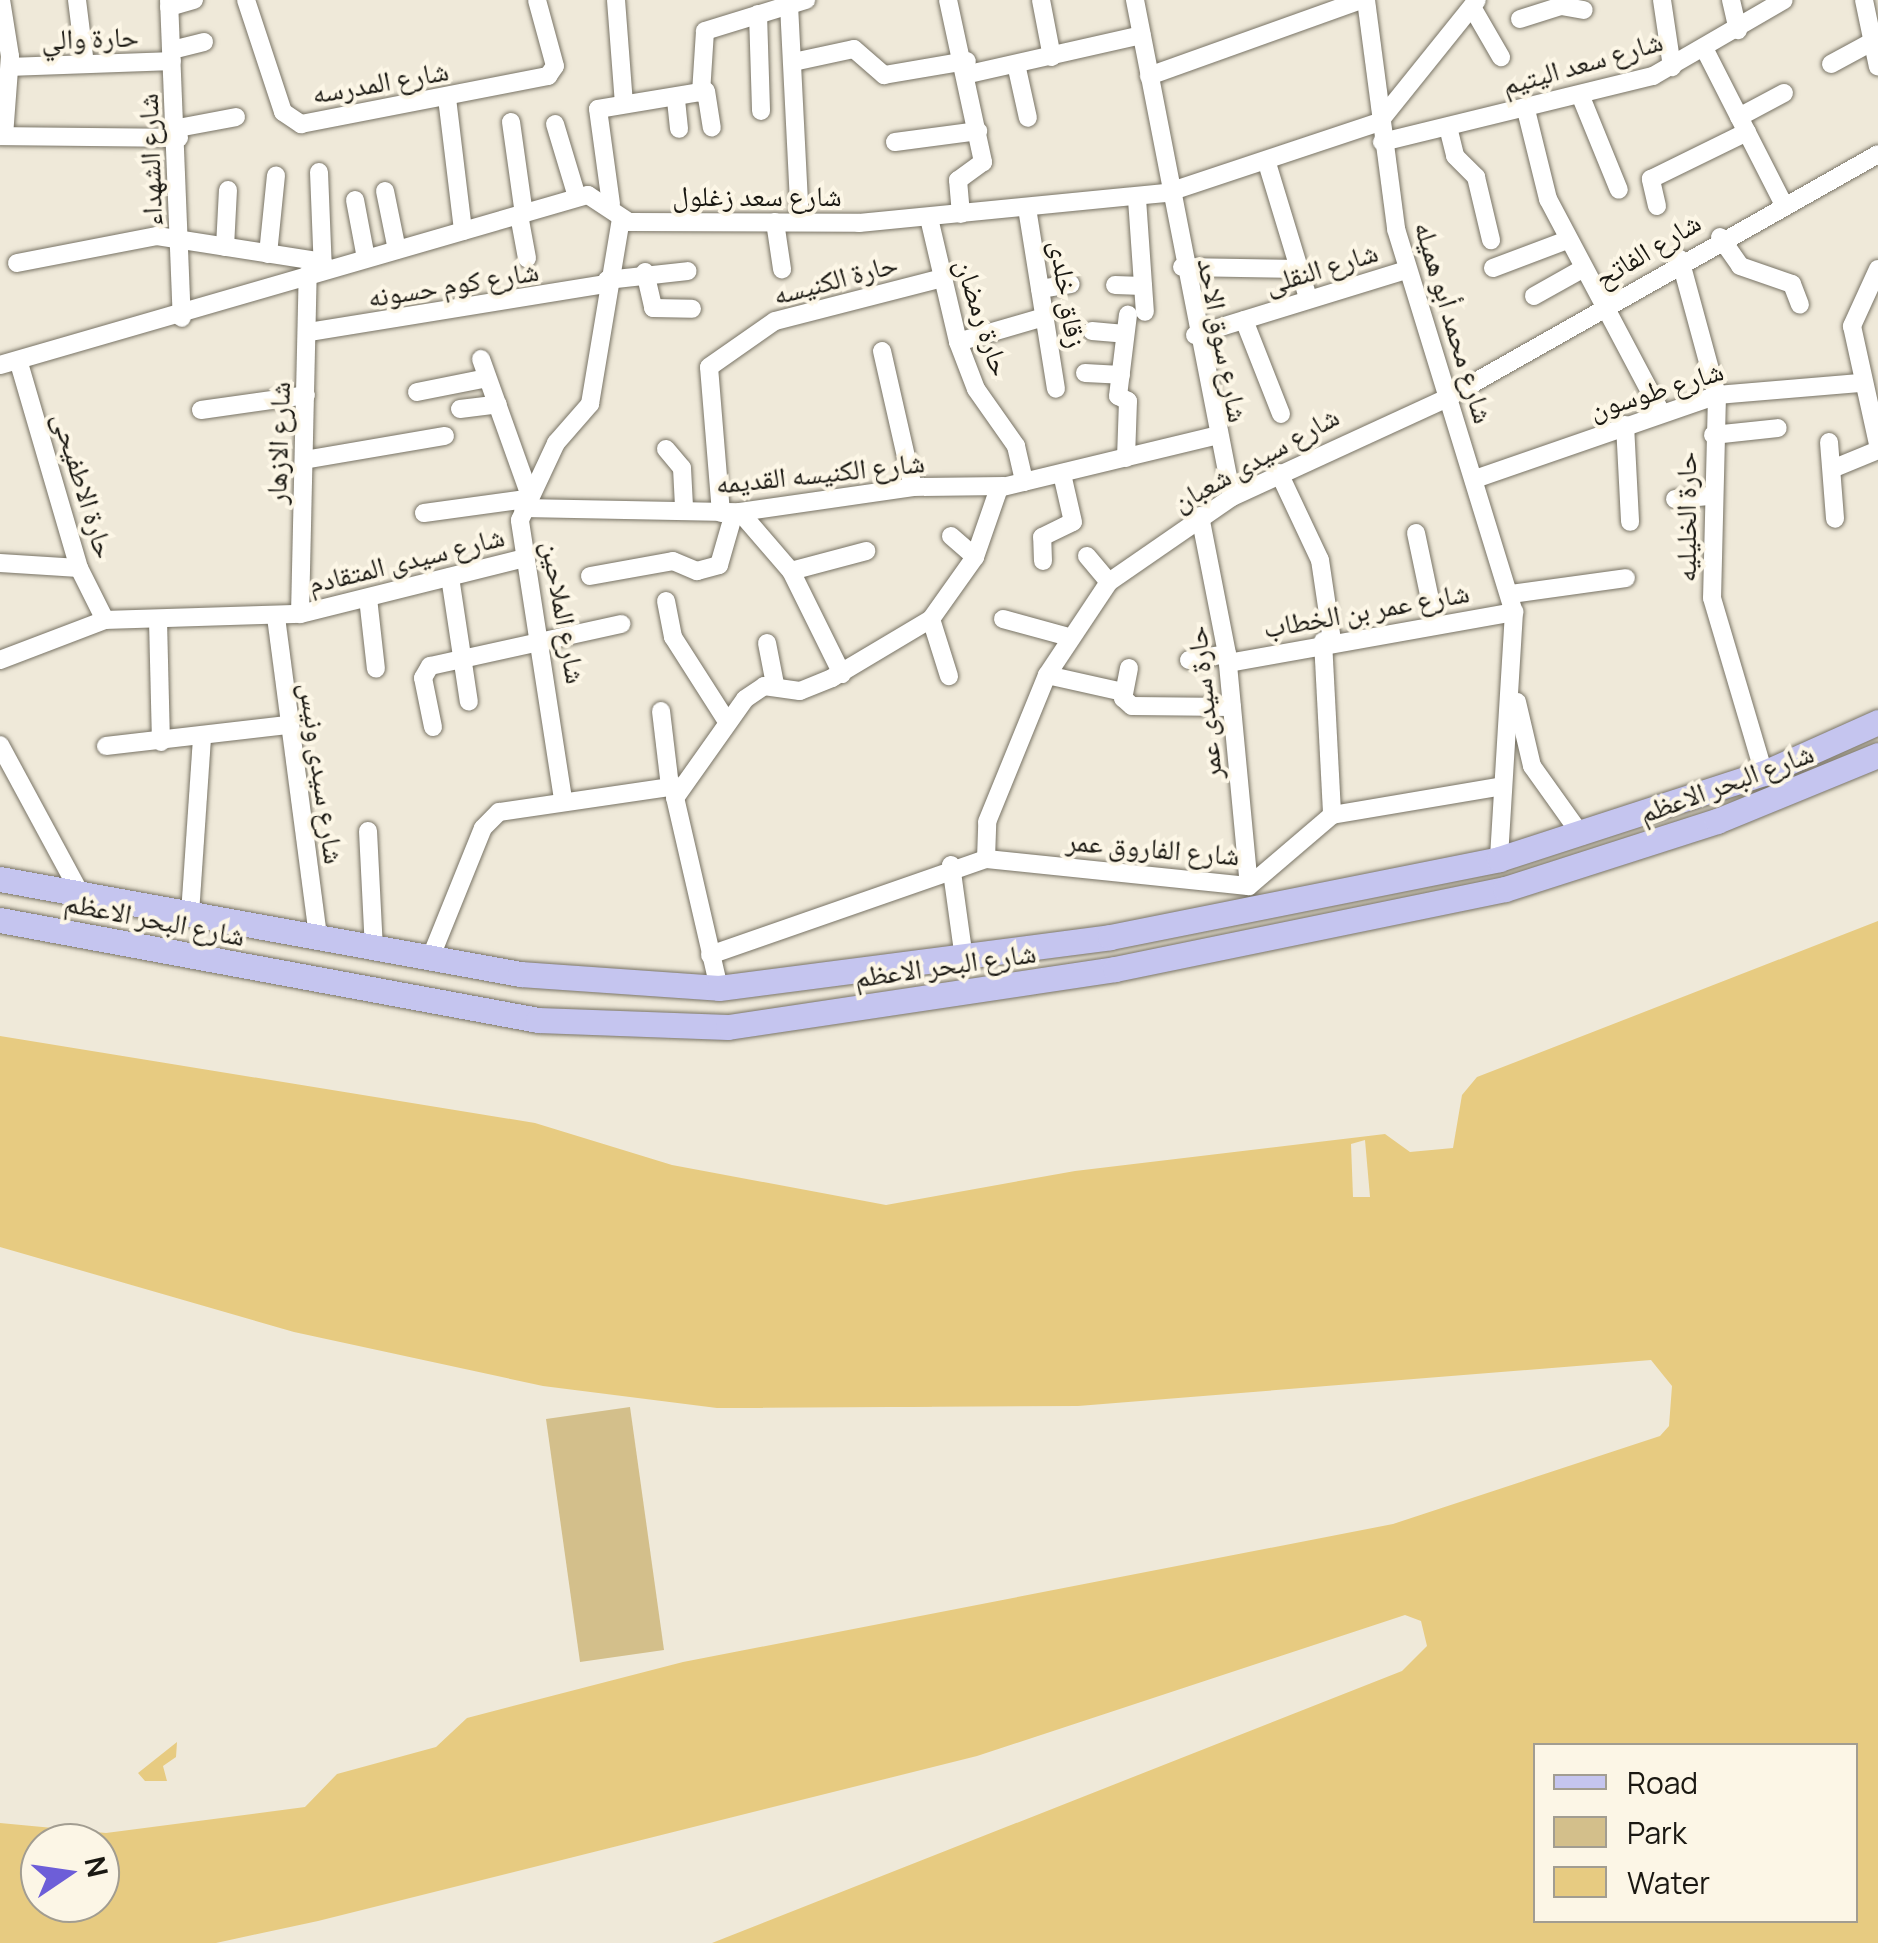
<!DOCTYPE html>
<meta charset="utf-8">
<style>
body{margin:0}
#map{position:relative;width:1878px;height:1943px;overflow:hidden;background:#efe9d9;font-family:Manrope,"Noto Naskh Arabic",sans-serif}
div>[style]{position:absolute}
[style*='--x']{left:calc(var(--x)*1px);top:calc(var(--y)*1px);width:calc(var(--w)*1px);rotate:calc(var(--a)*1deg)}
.green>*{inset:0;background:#d3bf8b}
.water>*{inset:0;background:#e7cb81}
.pier>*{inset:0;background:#efe9d9}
.roads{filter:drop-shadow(0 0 2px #787365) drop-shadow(0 0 2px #787365)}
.minor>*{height:18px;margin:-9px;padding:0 9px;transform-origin:9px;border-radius:9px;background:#fff}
.primary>*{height:25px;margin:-12.5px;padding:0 12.5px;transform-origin:12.5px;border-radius:12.5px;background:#c5c5ef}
span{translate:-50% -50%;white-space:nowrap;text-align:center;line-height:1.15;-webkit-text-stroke:8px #fcf6e6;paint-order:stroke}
.street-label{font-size:28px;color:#1a1812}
.legend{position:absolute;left:1533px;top:1743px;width:325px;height:180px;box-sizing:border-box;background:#fcf6e6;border:2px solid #a29d91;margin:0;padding:12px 18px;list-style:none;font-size:30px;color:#1a1812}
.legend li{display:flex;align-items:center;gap:20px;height:50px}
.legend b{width:50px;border:2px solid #a29d91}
.north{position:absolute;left:20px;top:1823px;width:100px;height:100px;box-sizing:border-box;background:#fcf6e6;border:2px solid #a29d91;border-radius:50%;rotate:77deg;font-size:28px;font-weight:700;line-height:40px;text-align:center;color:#1a1812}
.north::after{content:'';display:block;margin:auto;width:35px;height:45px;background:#6d5ed8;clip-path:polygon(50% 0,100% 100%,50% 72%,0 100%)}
</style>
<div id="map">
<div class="green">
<i style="clip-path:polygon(630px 1407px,664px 1650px,580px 1662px,546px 1419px)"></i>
</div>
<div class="water">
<i style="clip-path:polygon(evenodd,1878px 921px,1878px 1943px,712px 1943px,1402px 1671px,1427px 1646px,1421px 1621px,1405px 1615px,977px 1756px,318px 1921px,216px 1943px,0 1943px,0 1823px,106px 1833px,305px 1807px,337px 1774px,436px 1747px,467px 1718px,683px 1662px,1393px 1524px,1660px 1436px,1669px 1426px,1672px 1386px,1651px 1360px,1078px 1406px,717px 1408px,543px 1386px,294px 1332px,0 1247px,0 1036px,535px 1123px,672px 1165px,886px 1205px,1075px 1171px,1385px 1134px,1410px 1152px,1453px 1148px,1462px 1095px,1477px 1077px,1878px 921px,1536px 1746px,1856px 1746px,1856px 1920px,1536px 1920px,1536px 1746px,1878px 921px,40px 1843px,100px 1843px,100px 1903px,40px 1903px,40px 1843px)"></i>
<i style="clip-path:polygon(177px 1742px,176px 1757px,163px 1766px,167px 1781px,145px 1781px,138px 1773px)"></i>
</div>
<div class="pier">
<i style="clip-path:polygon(1365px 1140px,1370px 1197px,1353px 1197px,1351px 1144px)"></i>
</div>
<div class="roads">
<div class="minor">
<i style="--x:1;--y:0;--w:57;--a:80.9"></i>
<i style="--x:10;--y:56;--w:80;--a:94.3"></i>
<i style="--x:77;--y:0;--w:64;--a:82.9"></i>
<i style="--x:169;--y:0;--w:318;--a:87.7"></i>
<i style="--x:246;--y:0;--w:118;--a:71.7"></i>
<i style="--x:283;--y:112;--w:22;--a:34"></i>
<i style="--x:301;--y:124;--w:252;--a:-11"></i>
<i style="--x:548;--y:76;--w:12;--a:-55"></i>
<i style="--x:555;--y:66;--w:68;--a:-105.3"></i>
<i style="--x:616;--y:0;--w:103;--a:85.6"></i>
<i style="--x:948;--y:0;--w:166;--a:77.8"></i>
<i style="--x:983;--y:162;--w:31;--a:144"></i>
<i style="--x:958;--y:180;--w:34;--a:85"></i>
<i style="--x:1041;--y:0;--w:58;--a:79.1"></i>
<i style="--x:1135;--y:0;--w:506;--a:78.96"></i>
<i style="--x:1366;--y:0;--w:231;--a:82.5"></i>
<i style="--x:1396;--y:229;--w:401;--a:72.9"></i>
<i style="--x:1514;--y:612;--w:247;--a:93.5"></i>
<i style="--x:1662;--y:0;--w:68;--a:81.5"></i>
<i style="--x:1731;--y:0;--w:31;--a:77"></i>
<i style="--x:1864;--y:0;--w:68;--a:78.2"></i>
<i style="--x:789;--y:5;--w:217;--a:87.1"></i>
<i style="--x:169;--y:7;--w:26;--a:-16"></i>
<i style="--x:1472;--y:7;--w:58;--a:59.9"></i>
<i style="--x:758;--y:14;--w:97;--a:88.2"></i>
<i style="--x:1520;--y:19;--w:43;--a:-17.6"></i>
<i style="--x:1561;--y:6;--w:23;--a:10"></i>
<i style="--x:172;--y:50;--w:33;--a:-14"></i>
<i style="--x:1705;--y:50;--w:172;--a:63"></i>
<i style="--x:798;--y:61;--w:57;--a:-12.1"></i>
<i style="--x:854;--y:49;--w:40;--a:41"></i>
<i style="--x:884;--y:75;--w:84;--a:-9.6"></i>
<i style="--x:1016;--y:64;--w:55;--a:77.5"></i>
<i style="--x:1831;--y:64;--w:42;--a:-28.4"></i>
<i style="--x:10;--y:67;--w:162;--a:-2.1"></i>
<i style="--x:969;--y:74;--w:177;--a:-12.7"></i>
<i style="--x:1149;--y:76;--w:225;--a:-19.7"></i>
<i style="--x:701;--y:93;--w:62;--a:-86.3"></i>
<i style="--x:705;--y:31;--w:106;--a:-17.1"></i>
<i style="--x:1581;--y:97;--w:100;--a:67.8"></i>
<i style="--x:447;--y:98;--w:134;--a:83.1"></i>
<i style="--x:676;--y:100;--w:29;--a:84"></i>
<i style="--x:1526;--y:110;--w:92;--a:76.1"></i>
<i style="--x:1548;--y:199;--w:241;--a:62.1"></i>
<i style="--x:1739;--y:117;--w:51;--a:-28.1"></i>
<i style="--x:511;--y:122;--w:93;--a:82"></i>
<i style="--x:555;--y:124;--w:76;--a:73.2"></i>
<i style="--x:1448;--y:127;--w:30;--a:76"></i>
<i style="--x:1455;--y:156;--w:30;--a:45"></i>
<i style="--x:1476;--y:177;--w:65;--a:76.6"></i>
<i style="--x:178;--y:128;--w:59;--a:-10.7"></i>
<i style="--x:0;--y:136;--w:179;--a:0.6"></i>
<i style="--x:895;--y:142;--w:84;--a:-7.5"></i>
<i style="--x:1382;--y:142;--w:279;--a:-13.7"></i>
<i style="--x:1653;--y:76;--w:151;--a:-30.1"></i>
<i style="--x:1267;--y:163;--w:141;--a:73.1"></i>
<i style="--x:319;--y:172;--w:98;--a:87.7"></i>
<i style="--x:385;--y:191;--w:60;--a:78.5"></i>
<i style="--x:1137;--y:199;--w:113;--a:86"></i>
<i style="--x:355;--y:200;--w:59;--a:79.3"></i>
<i style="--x:611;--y:204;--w:96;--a:-97.8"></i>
<i style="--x:598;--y:109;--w:109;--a:-9.5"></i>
<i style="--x:706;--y:91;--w:37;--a:81"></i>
<i style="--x:1657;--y:206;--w:28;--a:-103"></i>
<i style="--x:1651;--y:179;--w:107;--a:-26.1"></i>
<i style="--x:1027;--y:208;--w:183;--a:80.9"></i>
<i style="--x:519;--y:215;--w:44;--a:79.5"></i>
<i style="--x:929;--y:218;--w:127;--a:76.8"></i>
<i style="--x:958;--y:342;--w:50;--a:69"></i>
<i style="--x:976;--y:389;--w:70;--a:54.9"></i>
<i style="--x:1016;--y:446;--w:37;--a:77"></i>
<i style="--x:775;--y:222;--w:48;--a:81.5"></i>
<i style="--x:1720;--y:237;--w:35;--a:55"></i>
<i style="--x:1740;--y:266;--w:55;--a:19.1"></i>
<i style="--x:1792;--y:284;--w:22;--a:69"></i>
<i style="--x:225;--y:247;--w:57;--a:-87"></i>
<i style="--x:268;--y:254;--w:79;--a:-84.2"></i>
<i style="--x:1680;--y:259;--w:141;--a:74.8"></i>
<i style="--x:1717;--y:395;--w:203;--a:91.4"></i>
<i style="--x:1712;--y:598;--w:183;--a:73.5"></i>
<i style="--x:17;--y:263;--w:143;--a:-10.9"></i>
<i style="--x:157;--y:236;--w:168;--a:8.9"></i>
<i style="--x:1182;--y:267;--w:117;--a:1"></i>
<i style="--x:1493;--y:268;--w:79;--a:-20.7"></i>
<i style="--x:1878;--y:269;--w:63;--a:114.5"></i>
<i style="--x:1852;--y:326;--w:121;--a:77.6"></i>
<i style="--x:645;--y:272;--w:37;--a:77"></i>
<i style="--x:653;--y:308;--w:39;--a:1"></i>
<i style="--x:607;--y:280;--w:81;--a:-6.3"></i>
<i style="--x:1115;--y:285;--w:28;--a:2"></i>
<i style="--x:1040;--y:289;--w:31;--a:-9"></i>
<i style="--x:1534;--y:296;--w:57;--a:-29.2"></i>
<i style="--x:1244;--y:320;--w:101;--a:68.5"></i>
<i style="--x:1092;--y:331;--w:33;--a:5"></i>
<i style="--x:309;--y:332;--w:301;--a:-9.2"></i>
<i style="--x:1195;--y:335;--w:221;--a:-17.1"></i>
<i style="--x:958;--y:342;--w:90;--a:-16.2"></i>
<i style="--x:882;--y:351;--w:139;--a:77.2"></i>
<i style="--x:481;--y:359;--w:142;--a:70.3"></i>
<i style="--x:19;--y:363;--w:214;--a:73.7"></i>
<i style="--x:79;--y:568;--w:58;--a:63.4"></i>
<i style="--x:0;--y:365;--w:612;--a:-16.13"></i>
<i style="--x:588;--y:195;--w:49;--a:33.4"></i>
<i style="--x:629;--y:222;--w:230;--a:0.2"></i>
<i style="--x:859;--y:223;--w:308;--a:-5.6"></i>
<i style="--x:1166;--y:193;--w:225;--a:-18.4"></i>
<i style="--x:1379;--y:122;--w:156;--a:-51.2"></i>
<i style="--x:1085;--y:373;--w:36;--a:3"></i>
<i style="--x:417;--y:392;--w:71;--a:-11.3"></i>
<i style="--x:460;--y:409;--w:38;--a:-7"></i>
<i style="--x:201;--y:410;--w:106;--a:-8.1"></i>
<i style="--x:1625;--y:425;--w:97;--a:87"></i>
<i style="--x:1713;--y:435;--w:65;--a:-6.1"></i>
<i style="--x:1829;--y:442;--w:77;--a:85.5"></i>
<i style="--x:666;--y:449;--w:25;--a:50"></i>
<i style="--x:682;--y:468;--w:39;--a:87"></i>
<i style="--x:1126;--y:458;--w:57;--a:-88"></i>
<i style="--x:1128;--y:401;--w:11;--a:-153"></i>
<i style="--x:1118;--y:396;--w:82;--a:-83"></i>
<i style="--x:304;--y:460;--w:143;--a:-9.7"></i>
<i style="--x:1832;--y:469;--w:50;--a:-22.4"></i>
<i style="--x:1279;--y:473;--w:96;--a:64.8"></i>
<i style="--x:1320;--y:560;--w:81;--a:81.5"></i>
<i style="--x:1475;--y:479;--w:256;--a:-19.1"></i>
<i style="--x:1717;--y:395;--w:143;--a:-4.8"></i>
<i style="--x:1675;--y:499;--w:34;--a:-5"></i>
<i style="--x:523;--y:508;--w:217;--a:1.1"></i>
<i style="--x:740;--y:512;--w:175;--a:-8.2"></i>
<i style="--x:913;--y:487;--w:91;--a:-0.6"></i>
<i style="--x:740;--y:512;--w:78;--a:49.2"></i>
<i style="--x:791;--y:571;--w:115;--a:63.7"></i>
<i style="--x:424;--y:513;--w:103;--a:-7.8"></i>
<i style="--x:721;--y:513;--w:146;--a:-94.7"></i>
<i style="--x:709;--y:367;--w:80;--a:-34.9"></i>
<i style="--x:775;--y:321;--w:169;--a:-14.4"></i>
<i style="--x:1200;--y:516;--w:141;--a:78.9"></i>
<i style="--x:1227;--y:654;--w:233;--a:84.6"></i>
<i style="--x:1416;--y:533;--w:92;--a:78.1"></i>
<i style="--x:951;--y:536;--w:32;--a:41"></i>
<i style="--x:1087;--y:556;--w:34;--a:50"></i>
<i style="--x:1043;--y:561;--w:24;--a:-92"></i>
<i style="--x:1042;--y:537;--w:34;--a:-26"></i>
<i style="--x:1073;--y:522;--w:49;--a:-102.9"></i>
<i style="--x:0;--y:563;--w:79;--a:3.6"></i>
<i style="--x:791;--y:571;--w:78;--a:-14.9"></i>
<i style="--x:590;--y:576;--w:84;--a:-10.2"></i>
<i style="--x:673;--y:561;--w:26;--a:23"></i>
<i style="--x:697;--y:571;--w:23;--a:-15"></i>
<i style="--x:719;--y:565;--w:54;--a:-73.9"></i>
<i style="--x:450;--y:577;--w:126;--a:81.4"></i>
<i style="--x:1511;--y:594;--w:116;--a:-7.9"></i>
<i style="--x:368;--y:598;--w:71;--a:83.6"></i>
<i style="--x:666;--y:601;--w:37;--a:79"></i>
<i style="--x:673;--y:637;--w:98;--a:57.4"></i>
<i style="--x:300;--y:614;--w:340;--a:-88.7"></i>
<i style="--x:276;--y:617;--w:323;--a:82.5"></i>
<i style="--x:931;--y:619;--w:60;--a:72.5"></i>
<i style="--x:1003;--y:619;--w:64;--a:15.3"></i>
<i style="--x:158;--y:620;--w:122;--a:88.6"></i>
<i style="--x:1323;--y:641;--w:174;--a:87"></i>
<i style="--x:767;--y:643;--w:42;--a:79"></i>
<i style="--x:0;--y:660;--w:112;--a:-20.9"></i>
<i style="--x:105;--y:620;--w:195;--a:-1.8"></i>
<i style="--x:300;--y:614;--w:232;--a:-14"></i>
<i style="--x:1189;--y:660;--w:38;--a:-9"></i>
<i style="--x:1228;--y:663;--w:291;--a:-10.1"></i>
<i style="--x:1129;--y:668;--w:31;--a:101"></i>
<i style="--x:1123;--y:698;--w:12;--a:42"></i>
<i style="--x:1132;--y:706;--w:100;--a:0.6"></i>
<i style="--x:1047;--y:675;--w:78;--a:12.6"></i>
<i style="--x:1517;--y:702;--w:66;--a:76.8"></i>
<i style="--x:1532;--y:766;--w:86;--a:54.5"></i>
<i style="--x:661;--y:711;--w:77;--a:83.2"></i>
<i style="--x:433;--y:727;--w:50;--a:-101.5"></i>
<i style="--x:423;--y:678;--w:14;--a:-60"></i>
<i style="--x:430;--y:666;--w:196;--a:-12.4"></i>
<i style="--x:0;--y:745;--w:170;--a:61.6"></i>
<i style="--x:106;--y:746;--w:182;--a:-6.6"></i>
<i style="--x:563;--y:799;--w:282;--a:-98.8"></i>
<i style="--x:520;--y:520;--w:85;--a:-64.9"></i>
<i style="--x:556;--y:443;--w:52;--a:-48.9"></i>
<i style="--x:590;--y:404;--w:189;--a:-80.5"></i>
<i style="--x:368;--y:831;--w:117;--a:87.1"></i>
<i style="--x:986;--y:859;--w:37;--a:-88"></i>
<i style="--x:987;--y:822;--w:159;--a:-67.8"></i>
<i style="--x:1047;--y:675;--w:112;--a:-56.3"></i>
<i style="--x:1109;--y:582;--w:150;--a:-34.6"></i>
<i style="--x:1232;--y:497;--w:237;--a:-24.7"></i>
<i style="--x:1447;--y:398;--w:495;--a:-29.5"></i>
<i style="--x:951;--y:865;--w:95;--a:82.1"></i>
<i style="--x:190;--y:914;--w:176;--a:-86.1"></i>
<i style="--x:710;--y:955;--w:292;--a:-19.2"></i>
<i style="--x:986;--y:859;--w:264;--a:5.9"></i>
<i style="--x:1249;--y:886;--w:109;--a:-40.5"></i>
<i style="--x:1332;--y:815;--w:173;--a:-9.6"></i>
<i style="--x:430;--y:959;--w:141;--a:-68"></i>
<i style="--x:483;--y:828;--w:23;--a:-45"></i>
<i style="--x:499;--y:812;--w:180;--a:-8.3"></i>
<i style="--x:719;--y:988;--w:195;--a:-103"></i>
<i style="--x:675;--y:798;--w:121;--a:-54.7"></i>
<i style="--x:745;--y:699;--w:23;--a:-34"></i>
<i style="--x:764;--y:686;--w:36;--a:8"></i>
<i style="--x:800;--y:691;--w:35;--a:-22"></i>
<i style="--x:832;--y:678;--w:115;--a:-30.8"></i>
<i style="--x:931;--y:619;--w:76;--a:-54.6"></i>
<i style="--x:975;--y:557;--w:73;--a:-70.8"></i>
<i style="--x:999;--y:488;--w:221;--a:-13.6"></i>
</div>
<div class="primary">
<i style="--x:0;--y:879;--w:529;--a:10.35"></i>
<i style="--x:520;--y:974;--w:199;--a:4"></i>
<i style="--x:719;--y:988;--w:394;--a:-7.4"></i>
<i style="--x:1110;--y:937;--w:397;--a:-11.3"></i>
<i style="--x:1499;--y:859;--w:279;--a:-18"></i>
<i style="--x:1764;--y:773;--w:125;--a:-24.1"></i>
<i style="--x:0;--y:920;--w:547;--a:10.53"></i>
<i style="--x:538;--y:1020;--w:190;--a:2.1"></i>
<i style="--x:728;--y:1027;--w:391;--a:-8.5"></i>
<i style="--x:1115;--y:969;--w:398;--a:-11.6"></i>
<i style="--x:1505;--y:889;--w:223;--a:-17.8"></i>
<i style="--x:1717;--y:821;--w:174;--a:-22.3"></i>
</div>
</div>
<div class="street-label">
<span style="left:90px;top:37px;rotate:-2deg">حارة والي</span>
<span style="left:1582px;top:62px;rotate:-16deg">شارع سعد اليتيم</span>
<span style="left:380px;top:81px;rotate:-10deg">شارع المدرسه</span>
<span style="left:149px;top:160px;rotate:-92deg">شارع الشهداء</span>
<span style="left:757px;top:195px">شارع سعد زغلول</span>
<span style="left:1647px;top:249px;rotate:-31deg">شارع الفاتح</span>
<span style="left:1321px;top:267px;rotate:-17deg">شارع النقلى</span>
<span style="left:835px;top:278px;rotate:-15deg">حارة الكنيسه</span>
<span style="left:453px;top:283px;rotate:-9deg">شارع كوم حسونه</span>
<span style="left:1069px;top:294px;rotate:81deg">زقاق خلدى</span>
<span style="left:984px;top:317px;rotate:72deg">حارة رمضان</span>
<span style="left:1455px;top:322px;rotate:73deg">شارع محمد أبو هميله</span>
<span style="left:1224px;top:340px;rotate:79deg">شارع سوق الاحد</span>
<span style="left:1656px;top:389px;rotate:-17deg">شارع طوسون</span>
<span style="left:277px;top:443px;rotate:-88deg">شارع الازهار</span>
<span style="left:1255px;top:458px;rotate:-29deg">شارع سيدى شعبان</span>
<span style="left:820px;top:472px;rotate:-6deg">شارع الكنيسه القديمه</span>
<span style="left:85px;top:485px;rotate:73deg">حارة الاطفيحى</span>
<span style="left:1685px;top:517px;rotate:-90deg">حارة الخليليه</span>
<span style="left:406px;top:559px;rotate:-14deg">شارع سيدى المتقادم</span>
<span style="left:1366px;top:609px;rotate:-10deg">شارع عمر بن الخطاب</span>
<span style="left:565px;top:612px;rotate:80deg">شارع الملاحين</span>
<span style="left:1203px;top:703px;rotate:-96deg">حارة سيدى عمر</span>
<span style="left:323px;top:773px;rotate:82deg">شارع سيدى ونيس</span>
<span style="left:1726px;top:782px;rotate:-20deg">شارع البحر الاعظم</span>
<span style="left:1153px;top:847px;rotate:5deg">شارع الفاروق عمر</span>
<span style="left:155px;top:918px;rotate:11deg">شارع البحر الاعظم</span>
<span style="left:945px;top:964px;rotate:-8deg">شارع البحر الاعظم</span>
</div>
<ul class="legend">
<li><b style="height:12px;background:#c5c5ef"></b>Road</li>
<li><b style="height:28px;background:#d3bf8b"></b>Park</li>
<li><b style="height:28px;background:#e7cb81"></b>Water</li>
</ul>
<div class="north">N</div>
</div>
